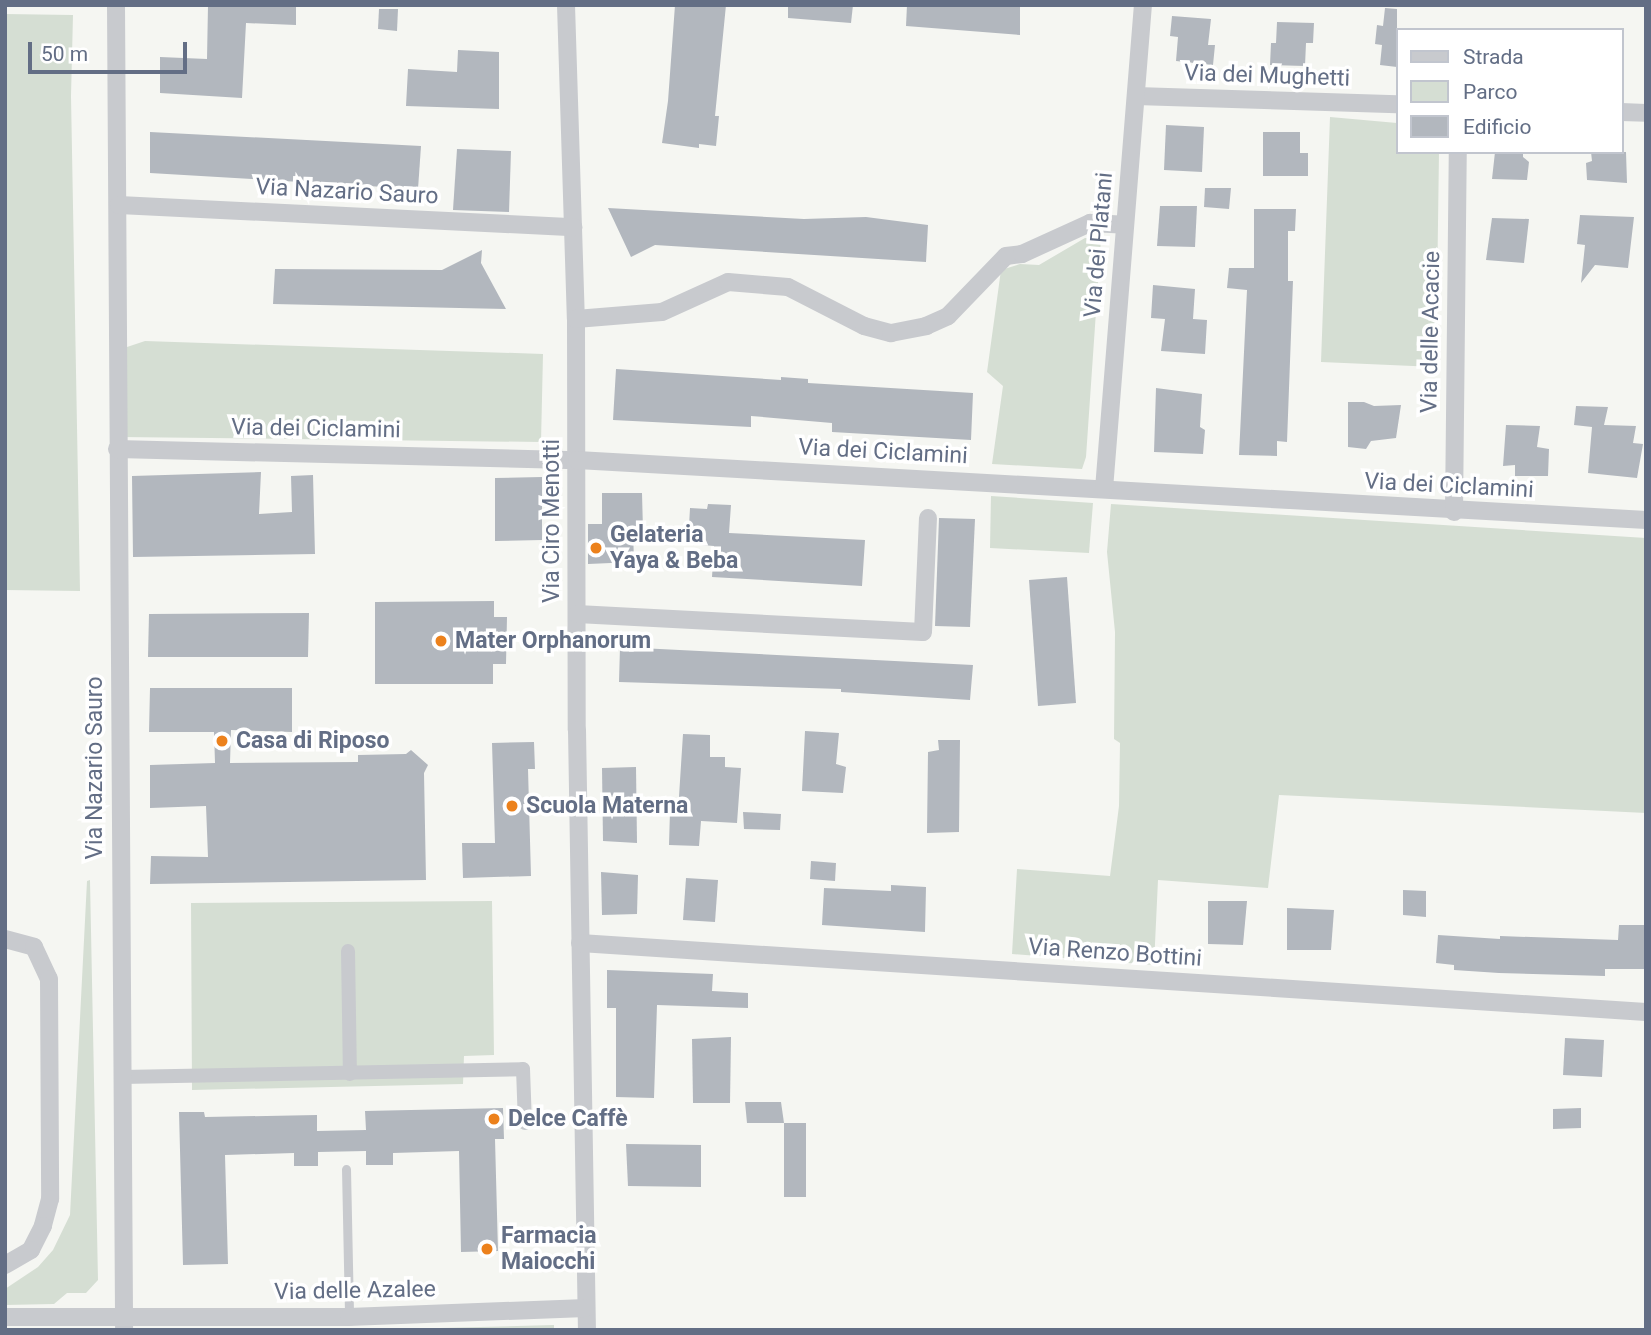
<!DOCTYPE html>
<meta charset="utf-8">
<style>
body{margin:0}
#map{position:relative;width:1651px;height:1335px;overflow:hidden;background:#f5f6f2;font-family:Roboto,sans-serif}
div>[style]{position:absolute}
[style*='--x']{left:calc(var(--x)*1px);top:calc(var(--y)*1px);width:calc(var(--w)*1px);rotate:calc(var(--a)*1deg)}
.green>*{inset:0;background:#d5ded3}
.building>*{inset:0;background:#b2b7be}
.service>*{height:9px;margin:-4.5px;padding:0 4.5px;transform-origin:4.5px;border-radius:4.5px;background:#c8cace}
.pedestrian>*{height:14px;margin:-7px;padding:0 7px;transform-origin:7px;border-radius:7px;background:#c8cace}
.minor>*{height:18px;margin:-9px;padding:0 9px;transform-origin:9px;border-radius:9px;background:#c8cace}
.dots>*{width:19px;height:19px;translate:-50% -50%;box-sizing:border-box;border:4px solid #fff;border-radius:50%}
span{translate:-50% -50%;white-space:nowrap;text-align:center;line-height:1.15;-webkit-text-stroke:7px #fff;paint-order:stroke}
.street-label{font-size:23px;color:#636e85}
.poi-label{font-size:23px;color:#636e85;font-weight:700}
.left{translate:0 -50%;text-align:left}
.frame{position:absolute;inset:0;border:7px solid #636e85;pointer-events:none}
.legend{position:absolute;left:1396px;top:28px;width:228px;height:126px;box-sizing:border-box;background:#fff;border:2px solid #c1c5ce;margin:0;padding:9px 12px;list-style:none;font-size:21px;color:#636e85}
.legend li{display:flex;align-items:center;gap:14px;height:35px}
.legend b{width:35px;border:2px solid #c1c5ce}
.scale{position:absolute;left:28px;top:42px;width:159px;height:32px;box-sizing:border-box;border:4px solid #636e85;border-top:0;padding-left:9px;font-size:21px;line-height:24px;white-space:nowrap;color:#636e85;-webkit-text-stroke:5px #fff;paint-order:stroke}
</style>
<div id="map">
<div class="green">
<i style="clip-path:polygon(5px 14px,73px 15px,71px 96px,80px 591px,5px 590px)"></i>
<i style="clip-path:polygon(1330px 117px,1397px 123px,1397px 152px,1439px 152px,1436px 367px,1321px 362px)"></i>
<i style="clip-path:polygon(1085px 238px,1101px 239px,1086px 457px,1082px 469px,992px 464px,1003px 386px,987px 372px,1001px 270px,1020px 264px,1039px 265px)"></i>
<i style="clip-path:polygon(145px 341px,543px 354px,541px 442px,120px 437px,121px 349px)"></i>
<i style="clip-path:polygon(991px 496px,1093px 503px,1089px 553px,990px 548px)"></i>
<i style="clip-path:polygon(1111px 504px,1646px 538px,1646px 813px,1279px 795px,1268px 888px,1158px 880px,1154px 965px,1012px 954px,1017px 869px,1110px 876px,1119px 806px,1120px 743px,1114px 739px,1115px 632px,1107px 552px)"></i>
<i style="clip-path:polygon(90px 880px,98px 1280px,86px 1293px,67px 1293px,54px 1304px,5px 1305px,5px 1289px,38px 1267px,53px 1250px,70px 1215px,87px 881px)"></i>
<i style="clip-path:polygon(492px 901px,494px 1055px,464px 1056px,463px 1084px,192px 1090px,191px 903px)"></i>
<i style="clip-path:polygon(554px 1325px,554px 1330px,359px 1330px)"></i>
</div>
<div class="building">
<i style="clip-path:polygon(208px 5px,296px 7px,296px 25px,246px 23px,242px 98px,160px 93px,160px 57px,207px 59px)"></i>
<i style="clip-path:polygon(675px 5px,726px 5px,715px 116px,719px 116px,716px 146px,699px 144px,699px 148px,662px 143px,668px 101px)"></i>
<i style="clip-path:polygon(788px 5px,853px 5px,851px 23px,788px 18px)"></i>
<i style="clip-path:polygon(907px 5px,1020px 7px,1020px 35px,906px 26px)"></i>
<i style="clip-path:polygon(1385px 8px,1397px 9px,1397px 67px,1380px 65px,1382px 45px,1375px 44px,1377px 25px,1383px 26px)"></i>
<i style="clip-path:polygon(379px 9px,398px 9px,397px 31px,378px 29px)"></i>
<i style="clip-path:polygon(1172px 16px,1211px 19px,1208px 45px,1215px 45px,1213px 65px,1176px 61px,1178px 37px,1170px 36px)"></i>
<i style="clip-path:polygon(1277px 22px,1314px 23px,1313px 43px,1306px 43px,1305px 66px,1270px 65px,1271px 43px,1276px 43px)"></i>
<i style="clip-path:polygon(458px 50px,499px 52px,499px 109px,406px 106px,408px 69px,457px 72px)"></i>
<i style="clip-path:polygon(1166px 125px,1204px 127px,1202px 172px,1164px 170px)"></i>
<i style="clip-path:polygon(150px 132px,421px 146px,418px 189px,150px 173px)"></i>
<i style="clip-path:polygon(1263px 132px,1300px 132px,1300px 153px,1308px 153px,1308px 176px,1263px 176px)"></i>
<i style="clip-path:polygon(457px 149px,511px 151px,509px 212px,453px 210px)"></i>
<i style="clip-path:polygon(1495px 152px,1523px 152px,1523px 157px,1529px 162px,1527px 180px,1492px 179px)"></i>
<i style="clip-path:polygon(1591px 152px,1626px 152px,1627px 183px,1587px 180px,1586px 163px,1592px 161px)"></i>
<i style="clip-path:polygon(1205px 188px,1231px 188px,1229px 209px,1204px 207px)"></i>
<i style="clip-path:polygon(1160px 206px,1197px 206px,1195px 247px,1157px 246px)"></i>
<i style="clip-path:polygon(608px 208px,804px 219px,866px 217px,928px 225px,926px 262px,655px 245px,631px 257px)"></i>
<i style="clip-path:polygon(1254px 209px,1296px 209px,1295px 231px,1288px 231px,1288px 281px,1293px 281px,1287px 442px,1277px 441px,1277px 456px,1239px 455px,1247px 290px,1227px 288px,1229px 268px,1254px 268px)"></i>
<i style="clip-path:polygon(1580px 215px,1634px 217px,1628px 268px,1595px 265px,1581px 283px,1585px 245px,1577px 244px)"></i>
<i style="clip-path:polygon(1492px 218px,1529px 219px,1524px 263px,1486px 260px)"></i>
<i style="clip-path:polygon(482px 250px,481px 263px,506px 309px,273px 304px,275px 269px,442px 270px)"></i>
<i style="clip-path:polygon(1153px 285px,1195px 289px,1193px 319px,1207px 320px,1205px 354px,1161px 351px,1165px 319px,1151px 318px)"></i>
<i style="clip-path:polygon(616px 369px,781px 380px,781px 377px,808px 379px,808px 383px,973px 393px,971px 440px,832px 432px,832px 423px,751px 416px,751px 427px,613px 420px)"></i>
<i style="clip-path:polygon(1156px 388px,1202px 394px,1200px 427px,1205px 430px,1203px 454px,1154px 452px)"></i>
<i style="clip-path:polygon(1348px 402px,1364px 402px,1374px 406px,1401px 405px,1396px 438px,1371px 441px,1366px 449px,1348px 447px)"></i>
<i style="clip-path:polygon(1576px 406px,1608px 407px,1604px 425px,1636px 426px,1633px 443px,1643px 444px,1637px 478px,1588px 473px,1592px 427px,1574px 425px)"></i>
<i style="clip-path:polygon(1506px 425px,1540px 426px,1537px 447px,1549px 449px,1548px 476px,1515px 476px,1515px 465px,1503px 466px)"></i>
<i style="clip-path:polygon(261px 472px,259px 514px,292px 512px,291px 476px,313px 475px,315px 554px,133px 557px,132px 476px)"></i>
<i style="clip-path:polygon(542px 477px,542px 540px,495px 541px,495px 478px)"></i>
<i style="clip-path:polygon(602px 493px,642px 493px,643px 530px,633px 530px,634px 562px,588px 564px,588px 524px,602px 524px)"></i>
<i style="clip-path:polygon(708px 504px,731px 505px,729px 533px,865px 540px,862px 586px,712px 577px,714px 546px,688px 544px,690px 508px,707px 509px)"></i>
<i style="clip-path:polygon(939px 518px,975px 519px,970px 627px,935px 626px)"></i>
<i style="clip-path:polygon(1067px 577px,1076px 703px,1038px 706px,1029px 580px)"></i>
<i style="clip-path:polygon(494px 601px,494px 617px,507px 617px,506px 664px,493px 664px,493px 684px,375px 684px,375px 602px)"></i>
<i style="clip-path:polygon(309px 613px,308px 657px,148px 657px,149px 614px)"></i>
<i style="clip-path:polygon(620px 647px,973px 665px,970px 700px,841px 692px,841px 689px,619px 682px)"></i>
<i style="clip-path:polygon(150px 688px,292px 688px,292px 732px,231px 730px,230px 763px,358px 762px,358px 755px,406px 754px,411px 750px,428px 765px,424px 773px,426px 880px,150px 884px,151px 856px,208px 857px,206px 806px,150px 808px,150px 765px,215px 763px,214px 732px,149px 732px)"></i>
<i style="clip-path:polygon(805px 731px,839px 733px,836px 764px,846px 767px,843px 793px,802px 791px)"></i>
<i style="clip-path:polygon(683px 734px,710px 735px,710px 757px,725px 757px,725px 767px,741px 768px,737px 823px,701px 821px,699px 846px,669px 845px,670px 811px,678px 812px)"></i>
<i style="clip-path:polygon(938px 740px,960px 740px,959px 832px,927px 833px,928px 752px,939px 750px)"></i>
<i style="clip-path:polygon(534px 742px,535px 769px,528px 769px,531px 876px,463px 878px,462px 843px,495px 843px,492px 743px)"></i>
<i style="clip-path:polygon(636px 767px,637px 843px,603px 841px,602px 768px)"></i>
<i style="clip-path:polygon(743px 812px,781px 814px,780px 830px,744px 829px)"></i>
<i style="clip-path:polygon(811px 861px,836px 863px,835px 881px,810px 879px)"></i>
<i style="clip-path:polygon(601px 872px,638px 875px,637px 914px,602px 915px)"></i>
<i style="clip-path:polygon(686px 878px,718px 880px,715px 922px,683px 920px)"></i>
<i style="clip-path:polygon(891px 885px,926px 887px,925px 932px,822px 925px,824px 888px,891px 891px)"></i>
<i style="clip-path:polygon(1403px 890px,1426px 891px,1426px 917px,1403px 915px)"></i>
<i style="clip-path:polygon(1208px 901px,1247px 901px,1243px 945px,1208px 944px)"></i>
<i style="clip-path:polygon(1287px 908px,1334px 910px,1331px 950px,1287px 950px)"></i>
<i style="clip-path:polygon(1619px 925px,1646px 925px,1646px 969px,1605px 969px,1605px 976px,1499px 973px,1454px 970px,1454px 965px,1436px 963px,1438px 935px,1500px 939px,1500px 936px,1618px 940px)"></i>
<i style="clip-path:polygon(607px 970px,713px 974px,712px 991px,748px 993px,748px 1008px,657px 1005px,654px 1098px,616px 1097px,616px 1008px,607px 1008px)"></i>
<i style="clip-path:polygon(731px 1037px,730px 1103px,693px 1103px,692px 1039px)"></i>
<i style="clip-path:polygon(1565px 1038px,1604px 1040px,1602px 1077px,1563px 1075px)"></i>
<i style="clip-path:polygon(745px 1102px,781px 1102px,784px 1123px,747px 1123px)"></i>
<i style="clip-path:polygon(503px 1108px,504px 1139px,495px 1139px,498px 1251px,461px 1252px,459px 1151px,393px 1153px,393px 1165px,366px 1165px,366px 1151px,318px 1152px,318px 1166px,294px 1166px,294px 1153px,225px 1155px,228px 1264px,183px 1265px,179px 1112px,204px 1112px,205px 1117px,317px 1115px,317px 1131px,366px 1130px,365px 1111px)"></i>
<i style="clip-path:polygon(1581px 1108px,1581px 1128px,1553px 1129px,1553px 1109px)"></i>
<i style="clip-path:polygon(784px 1123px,806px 1123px,806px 1197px,784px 1197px)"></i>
<i style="clip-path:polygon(626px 1144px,701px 1145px,701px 1187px,628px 1186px)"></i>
</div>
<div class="service">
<i style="--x:346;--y:1169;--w:148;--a:88.8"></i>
</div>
<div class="pedestrian">
<i style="--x:348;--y:951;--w:123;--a:89.1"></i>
<i style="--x:122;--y:1077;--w:401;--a:-1.1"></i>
<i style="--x:523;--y:1069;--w:54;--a:87.9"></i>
</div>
<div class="minor">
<i style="--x:116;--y:5;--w:1325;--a:89.65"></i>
<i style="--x:566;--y:5;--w:314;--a:88.2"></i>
<i style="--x:576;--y:319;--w:411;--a:89.9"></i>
<i style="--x:577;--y:730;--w:600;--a:89.05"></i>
<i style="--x:1136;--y:96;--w:261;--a:1.8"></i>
<i style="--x:1621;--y:112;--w:25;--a:2"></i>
<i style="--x:119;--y:205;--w:455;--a:2.8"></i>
<i style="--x:576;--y:319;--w:86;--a:-4.7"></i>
<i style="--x:662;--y:312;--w:72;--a:-24.4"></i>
<i style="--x:728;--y:282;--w:60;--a:4.8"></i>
<i style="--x:788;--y:287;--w:85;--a:27.2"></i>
<i style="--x:864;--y:326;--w:28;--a:15"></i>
<i style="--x:891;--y:333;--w:36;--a:-11"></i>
<i style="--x:926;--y:326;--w:24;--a:-24"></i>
<i style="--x:948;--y:316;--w:83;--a:-46"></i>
<i style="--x:1006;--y:256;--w:16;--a:-7"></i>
<i style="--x:1022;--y:254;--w:75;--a:-24.5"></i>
<i style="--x:1090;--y:223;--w:35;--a:3"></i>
<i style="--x:117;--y:449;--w:460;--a:1.4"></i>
<i style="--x:577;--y:460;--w:1071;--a:3.21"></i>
<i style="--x:1104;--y:489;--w:486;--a:-85.4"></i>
<i style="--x:1454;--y:512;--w:360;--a:-89.4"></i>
<i style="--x:577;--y:614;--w:346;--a:3"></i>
<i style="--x:923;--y:632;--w:114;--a:-87.5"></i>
<i style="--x:5;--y:939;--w:30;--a:15"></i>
<i style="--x:34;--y:947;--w:35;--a:65"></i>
<i style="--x:49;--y:979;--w:220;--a:89.7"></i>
<i style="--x:50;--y:1199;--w:28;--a:105"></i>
<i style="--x:43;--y:1226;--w:27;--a:117"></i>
<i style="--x:31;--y:1250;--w:30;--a:150"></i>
<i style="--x:580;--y:943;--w:1068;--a:3.7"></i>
<i style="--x:5;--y:1317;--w:344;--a:0"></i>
<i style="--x:349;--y:1317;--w:237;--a:-2.2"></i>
</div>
<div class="dots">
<i style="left:596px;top:548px;background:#ec811c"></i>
<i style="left:441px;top:641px;background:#ec811c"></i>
<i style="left:222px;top:741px;background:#ec811c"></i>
<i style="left:512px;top:806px;background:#ec811c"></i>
<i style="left:494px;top:1119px;background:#ec811c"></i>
<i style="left:487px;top:1249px;background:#ec811c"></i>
</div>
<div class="street-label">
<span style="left:1267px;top:76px;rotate:2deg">Via dei Mughetti</span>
<span style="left:347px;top:192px;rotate:3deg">Via Nazario Sauro</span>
<span style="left:1099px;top:245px;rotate:-85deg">Via dei Platani</span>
<span style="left:1431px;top:332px;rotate:-89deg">Via delle Acacie</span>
<span style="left:316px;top:429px;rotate:1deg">Via dei Ciclamini</span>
<span style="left:883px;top:452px;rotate:3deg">Via dei Ciclamini</span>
<span style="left:1449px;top:486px;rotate:3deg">Via dei Ciclamini</span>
<span style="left:552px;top:521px;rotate:-90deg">Via Ciro Menotti</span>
<span style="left:95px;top:768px;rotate:-90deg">Via Nazario Sauro</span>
<span style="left:1115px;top:953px;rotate:4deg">Via Renzo Bottini</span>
<span style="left:355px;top:1291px;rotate:-1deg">Via delle Azalee</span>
</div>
<div class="poi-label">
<span class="left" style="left:610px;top:548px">Gelateria<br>Yaya &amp; Beba</span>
<span class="left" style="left:455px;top:641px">Mater Orphanorum</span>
<span class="left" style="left:236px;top:741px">Casa di Riposo</span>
<span class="left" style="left:526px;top:806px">Scuola Materna</span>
<span class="left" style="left:508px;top:1119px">Delce Caffè</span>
<span class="left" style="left:501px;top:1249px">Farmacia<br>Maiocchi</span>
</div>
<div class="frame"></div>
<ul class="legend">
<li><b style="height:9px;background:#c8cace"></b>Strada</li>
<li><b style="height:19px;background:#d5ded3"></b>Parco</li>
<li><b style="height:19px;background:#b2b7be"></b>Edificio</li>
</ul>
<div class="scale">50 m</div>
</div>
